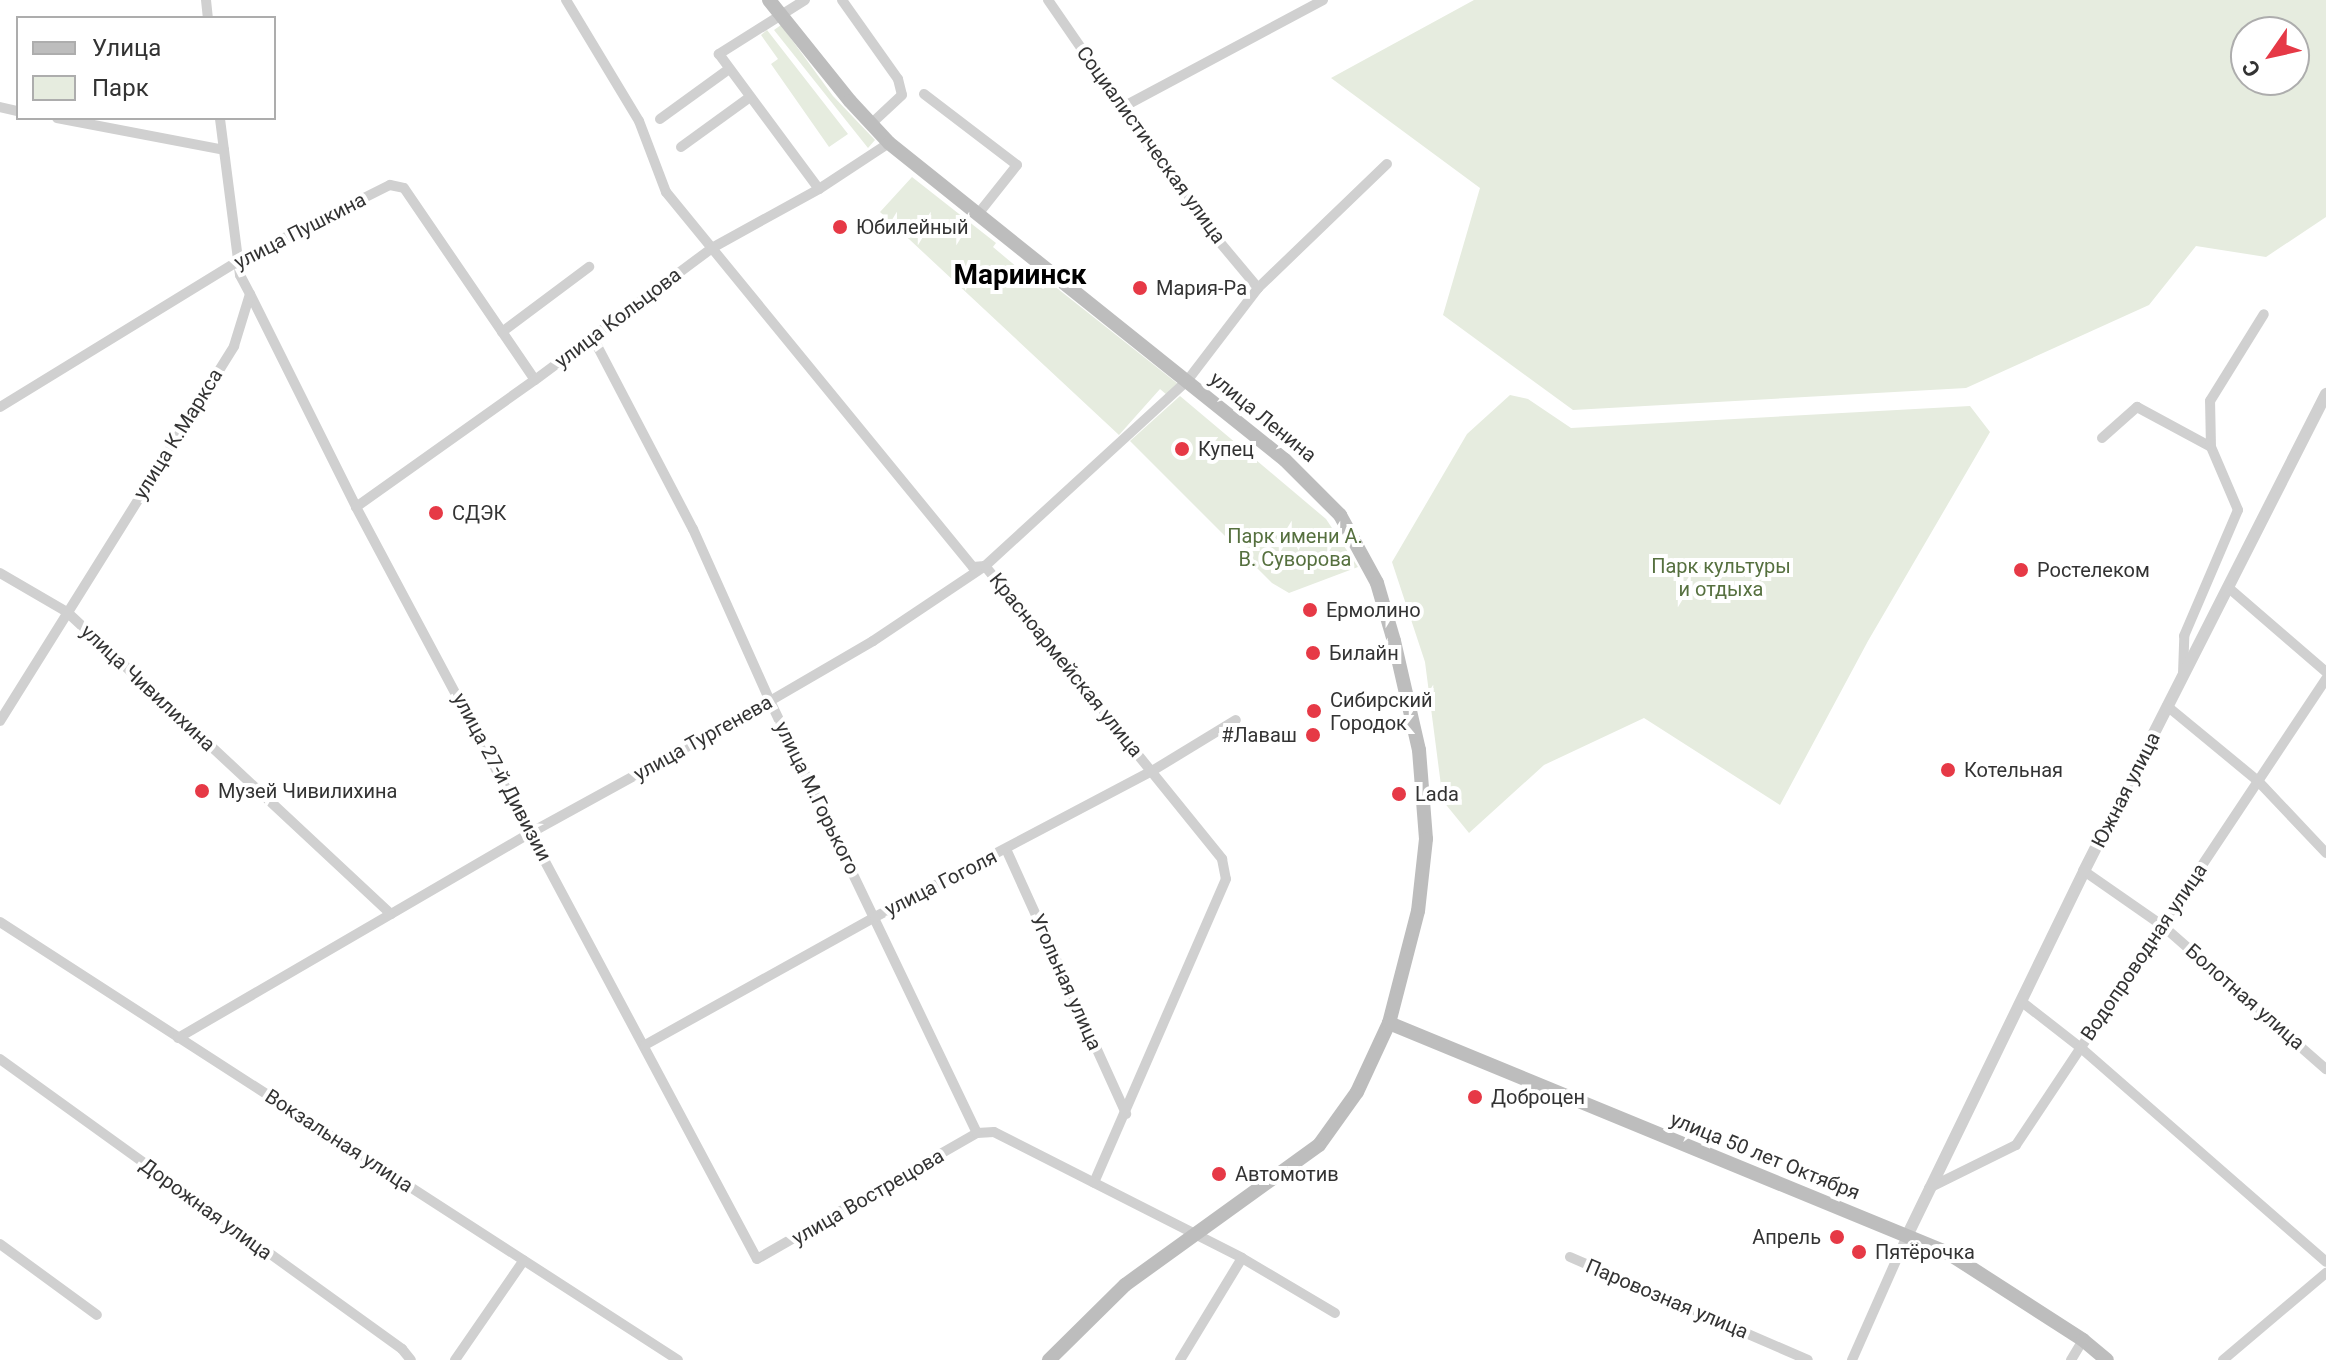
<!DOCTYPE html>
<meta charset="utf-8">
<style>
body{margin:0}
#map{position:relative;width:2326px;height:1360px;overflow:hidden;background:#fff;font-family:Roboto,sans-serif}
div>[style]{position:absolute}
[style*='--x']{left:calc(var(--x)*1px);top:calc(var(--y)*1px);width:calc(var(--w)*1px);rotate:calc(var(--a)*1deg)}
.green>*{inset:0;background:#e6ecdf}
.minor>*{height:10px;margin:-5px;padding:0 5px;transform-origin:5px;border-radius:5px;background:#d0d0d0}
.tertiary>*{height:12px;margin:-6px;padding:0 6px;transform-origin:6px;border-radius:6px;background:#d0d0d0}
.secondary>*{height:14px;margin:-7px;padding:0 7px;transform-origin:7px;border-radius:7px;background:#bdbdbd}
.dots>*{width:22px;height:22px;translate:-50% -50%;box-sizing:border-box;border:4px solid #fff;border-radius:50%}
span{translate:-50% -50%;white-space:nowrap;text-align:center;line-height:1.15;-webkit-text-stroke:8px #fff;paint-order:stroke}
.street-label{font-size:20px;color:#333}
.poi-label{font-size:20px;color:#333}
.left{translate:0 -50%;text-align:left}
.right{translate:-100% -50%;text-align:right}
.park-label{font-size:20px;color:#56703f}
.district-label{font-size:28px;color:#000;font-weight:700}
.legend{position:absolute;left:16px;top:16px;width:260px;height:104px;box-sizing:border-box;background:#fff;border:2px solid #adadad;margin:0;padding:10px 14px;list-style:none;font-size:24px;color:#333}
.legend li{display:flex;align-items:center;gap:16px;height:40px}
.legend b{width:40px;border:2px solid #adadad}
.north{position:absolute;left:2230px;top:16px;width:80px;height:80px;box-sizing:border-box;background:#fff;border:2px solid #adadad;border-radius:50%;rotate:236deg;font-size:22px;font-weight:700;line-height:32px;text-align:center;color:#333}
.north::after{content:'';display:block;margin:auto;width:28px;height:36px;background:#e63946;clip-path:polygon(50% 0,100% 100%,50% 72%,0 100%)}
</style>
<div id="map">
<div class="green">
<i style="clip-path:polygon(evenodd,1474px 0,2326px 0,2326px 217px,2266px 257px,2196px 246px,2149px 305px,1966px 388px,1573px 410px,1443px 315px,1480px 188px,1331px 78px,1474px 0,2246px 32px,2294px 32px,2294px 80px,2246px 80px,2246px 32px)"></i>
<i style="clip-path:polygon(781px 25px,833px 96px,875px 140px,868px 148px,774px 30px)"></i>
<i style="clip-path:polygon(767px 30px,848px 134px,829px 147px,771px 64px,778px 59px,761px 35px)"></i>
<i style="clip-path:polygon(912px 177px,996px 243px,993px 247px,1043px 289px,1046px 287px,1026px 271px,1029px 266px,1178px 384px,1167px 395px,1160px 389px,1119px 435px,880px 212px)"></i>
<i style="clip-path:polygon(1510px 395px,1528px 399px,1571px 428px,1970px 406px,1990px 432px,1868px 641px,1780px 805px,1644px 718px,1544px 765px,1469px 833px,1443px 801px,1425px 662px,1392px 562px,1467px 434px)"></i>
<i style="clip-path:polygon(1180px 396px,1326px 519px,1358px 567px,1289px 593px,1272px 583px,1130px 441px)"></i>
</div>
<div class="minor">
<i style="--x:206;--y:0;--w:18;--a:84"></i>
<i style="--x:566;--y:0;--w:141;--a:58.9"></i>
<i style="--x:639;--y:121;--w:76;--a:69.2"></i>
<i style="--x:666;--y:192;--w:485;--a:50.7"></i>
<i style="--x:973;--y:567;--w:12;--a:-5"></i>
<i style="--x:985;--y:566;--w:377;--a:51"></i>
<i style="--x:1222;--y:859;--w:20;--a:79"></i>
<i style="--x:1226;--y:879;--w:331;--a:113.5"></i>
<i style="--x:805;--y:0;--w:102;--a:147.9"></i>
<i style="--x:719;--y:54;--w:168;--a:53.5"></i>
<i style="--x:842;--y:0;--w:97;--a:54.7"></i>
<i style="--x:898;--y:79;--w:16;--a:76"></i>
<i style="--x:902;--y:95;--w:42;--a:136.9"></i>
<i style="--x:1048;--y:0;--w:254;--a:55.4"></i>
<i style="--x:1192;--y:209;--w:103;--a:50.1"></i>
<i style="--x:924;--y:94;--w:117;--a:37.4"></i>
<i style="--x:1017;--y:165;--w:63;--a:128.5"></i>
<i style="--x:0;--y:107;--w:18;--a:13"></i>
<i style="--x:1121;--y:108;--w:229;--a:-28.1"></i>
<i style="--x:57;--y:118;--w:170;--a:10.8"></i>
<i style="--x:660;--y:119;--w:85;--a:-35.9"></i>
<i style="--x:681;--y:147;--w:85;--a:-35.9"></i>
<i style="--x:250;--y:294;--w:238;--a:63.5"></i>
<i style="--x:356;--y:507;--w:852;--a:61.93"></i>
<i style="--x:757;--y:1259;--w:254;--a:-29.8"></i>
<i style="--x:977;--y:1133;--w:17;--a:-3"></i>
<i style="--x:994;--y:1132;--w:278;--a:26.9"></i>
<i style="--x:1242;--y:1258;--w:108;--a:30.6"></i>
<i style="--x:502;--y:332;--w:109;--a:-36.8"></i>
<i style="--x:592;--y:336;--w:218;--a:62.4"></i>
<i style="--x:693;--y:529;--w:188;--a:65.9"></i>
<i style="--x:770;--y:701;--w:479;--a:64.4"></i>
<i style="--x:0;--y:407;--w:279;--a:-31.5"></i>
<i style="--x:238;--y:261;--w:170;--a:-26.6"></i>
<i style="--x:390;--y:185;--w:14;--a:12"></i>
<i style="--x:404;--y:188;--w:232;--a:55.7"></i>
<i style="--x:2102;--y:438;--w:47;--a:-41.5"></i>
<i style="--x:2137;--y:407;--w:84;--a:28.4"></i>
<i style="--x:356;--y:507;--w:219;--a:-35.4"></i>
<i style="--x:535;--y:380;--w:221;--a:-36.7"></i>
<i style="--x:712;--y:248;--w:122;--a:-28.9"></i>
<i style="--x:819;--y:189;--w:84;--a:-33.3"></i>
<i style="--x:0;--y:573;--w:78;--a:30.2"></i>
<i style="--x:67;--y:612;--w:443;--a:43"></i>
<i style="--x:2230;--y:589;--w:127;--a:40.8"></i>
<i style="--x:2183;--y:674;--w:38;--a:-88"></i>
<i style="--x:2184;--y:636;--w:137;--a:-66.8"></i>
<i style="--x:2238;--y:510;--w:69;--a:-113.2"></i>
<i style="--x:2211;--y:447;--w:46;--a:-91.2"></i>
<i style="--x:2210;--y:401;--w:102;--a:-58.2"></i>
<i style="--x:2167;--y:706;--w:118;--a:39.5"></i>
<i style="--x:2258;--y:781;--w:99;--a:46.6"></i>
<i style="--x:0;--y:721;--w:442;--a:-58"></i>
<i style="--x:234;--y:346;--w:54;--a:-72.9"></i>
<i style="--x:250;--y:294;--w:21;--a:-118"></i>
<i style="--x:240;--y:275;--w:158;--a:-97.3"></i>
<i style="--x:1006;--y:849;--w:291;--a:65.6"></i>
<i style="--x:2084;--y:871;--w:96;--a:34.8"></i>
<i style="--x:2163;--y:926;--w:217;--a:41.3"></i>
<i style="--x:0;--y:922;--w:807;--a:32.86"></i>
<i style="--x:2022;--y:1002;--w:75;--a:37.9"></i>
<i style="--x:2081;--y:1048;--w:325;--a:41.1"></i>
<i style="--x:178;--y:1038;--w:410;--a:-30.2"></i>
<i style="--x:532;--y:832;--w:272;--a:-28.8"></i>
<i style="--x:770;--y:701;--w:119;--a:-30.2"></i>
<i style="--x:873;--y:641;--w:135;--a:-33.8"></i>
<i style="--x:985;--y:566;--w:274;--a:-42.5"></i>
<i style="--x:1187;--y:381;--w:117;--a:-52.6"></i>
<i style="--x:1258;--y:288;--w:179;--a:-43.9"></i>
<i style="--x:645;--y:1045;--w:263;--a:-29.1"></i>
<i style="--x:875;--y:917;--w:313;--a:-27.8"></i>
<i style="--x:1152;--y:771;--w:98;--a:-31.3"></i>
<i style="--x:0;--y:1059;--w:496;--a:35.8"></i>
<i style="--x:402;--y:1349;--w:14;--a:51"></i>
<i style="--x:1929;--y:1188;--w:97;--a:-26.3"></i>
<i style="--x:2016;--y:1145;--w:560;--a:-56.37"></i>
<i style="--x:0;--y:1244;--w:120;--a:36.2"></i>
<i style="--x:1570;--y:1257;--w:259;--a:23.4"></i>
<i style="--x:455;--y:1360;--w:121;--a:-55.4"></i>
<i style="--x:1180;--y:1360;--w:119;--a:-58.7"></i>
<i style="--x:1852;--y:1360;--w:136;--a:-66.1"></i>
<i style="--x:2071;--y:1360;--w:23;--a:-59"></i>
<i style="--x:2223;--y:1360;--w:135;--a:-40.2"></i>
</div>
<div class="tertiary">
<i style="--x:1907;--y:1236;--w:406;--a:-64.1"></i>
<i style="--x:2084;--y:871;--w:535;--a:-63.1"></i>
</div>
<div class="secondary">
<i style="--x:769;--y:0;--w:129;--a:51.3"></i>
<i style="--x:850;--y:101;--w:57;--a:47.1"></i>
<i style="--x:889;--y:143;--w:507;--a:38.68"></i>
<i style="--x:1285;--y:460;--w:78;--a:45"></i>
<i style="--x:1340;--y:515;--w:77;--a:61.4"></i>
<i style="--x:1377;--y:583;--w:60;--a:73.7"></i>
<i style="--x:1394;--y:641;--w:112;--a:77.1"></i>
<i style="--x:1419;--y:750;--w:89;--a:85.5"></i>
<i style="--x:1426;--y:839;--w:72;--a:96.3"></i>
<i style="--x:1418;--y:911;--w:116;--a:104.5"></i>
<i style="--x:1389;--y:1023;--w:76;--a:114.9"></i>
<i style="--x:1357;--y:1092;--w:65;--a:125.6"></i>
<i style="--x:1319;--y:1145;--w:239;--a:144.2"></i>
<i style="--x:1125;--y:1285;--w:107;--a:135.4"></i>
<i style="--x:1389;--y:1023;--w:604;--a:22.36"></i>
<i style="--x:1948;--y:1253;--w:161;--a:32.8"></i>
<i style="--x:2083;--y:1340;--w:31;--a:40"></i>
</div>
<div class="dots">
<i style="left:840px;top:227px;background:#e63946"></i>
<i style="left:1140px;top:288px;background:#e63946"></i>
<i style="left:1182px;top:449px;background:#e63946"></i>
<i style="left:436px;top:513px;background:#e63946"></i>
<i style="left:2021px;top:570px;background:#e63946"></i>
<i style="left:1310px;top:610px;background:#e63946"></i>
<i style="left:1313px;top:653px;background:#e63946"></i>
<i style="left:1314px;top:711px;background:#e63946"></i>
<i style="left:1313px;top:735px;background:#e63946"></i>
<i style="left:1948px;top:770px;background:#e63946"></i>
<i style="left:202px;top:791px;background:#e63946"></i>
<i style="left:1399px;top:794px;background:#e63946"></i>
<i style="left:1475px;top:1097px;background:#e63946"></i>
<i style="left:1219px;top:1174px;background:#e63946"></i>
<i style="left:1837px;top:1237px;background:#e63946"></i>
<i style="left:1859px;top:1252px;background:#e63946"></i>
</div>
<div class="street-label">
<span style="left:1151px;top:145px;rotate:54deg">Социалистическая улица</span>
<span style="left:300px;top:231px;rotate:-27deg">улица Пушкина</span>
<span style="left:618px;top:318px;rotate:-37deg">улица Кольцова</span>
<span style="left:1263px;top:417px;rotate:39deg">улица Ленина</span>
<span style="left:178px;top:434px;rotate:-58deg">улица К.Маркса</span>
<span style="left:1066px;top:665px;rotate:51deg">Красноармейская улица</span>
<span style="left:148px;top:688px;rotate:43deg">улица Чивилихина</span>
<span style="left:703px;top:738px;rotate:-29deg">улица Тургенева</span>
<span style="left:502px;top:777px;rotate:62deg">улица 27-й Дивизии</span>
<span style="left:2126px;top:790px;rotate:-63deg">Южная улица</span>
<span style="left:817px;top:798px;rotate:64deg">улица М.Горького</span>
<span style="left:941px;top:883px;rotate:-27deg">улица Гоголя</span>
<span style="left:2144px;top:952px;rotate:-56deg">Водопроводная улица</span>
<span style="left:1066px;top:982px;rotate:66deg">Угольная улица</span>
<span style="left:2245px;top:997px;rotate:41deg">Болотная улица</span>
<span style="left:339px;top:1141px;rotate:33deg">Вокзальная улица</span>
<span style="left:1765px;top:1156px;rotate:22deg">улица 50 лет Октября</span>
<span style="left:868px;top:1197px;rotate:-30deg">улица Вострецова</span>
<span style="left:206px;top:1209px;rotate:36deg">Дорожная улица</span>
<span style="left:1667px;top:1299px;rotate:23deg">Паровозная улица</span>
</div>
<div class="poi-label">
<span class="left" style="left:856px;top:227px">Юбилейный</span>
<span class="left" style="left:1156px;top:288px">Мария-Ра</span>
<span class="left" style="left:1198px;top:449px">Купец</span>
<span class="left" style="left:452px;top:513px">СДЭК</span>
<span class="left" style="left:2037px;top:570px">Ростелеком</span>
<span class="left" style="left:1326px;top:610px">Ермолино</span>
<span class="left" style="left:1329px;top:653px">Билайн</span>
<span class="left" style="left:1330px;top:712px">Сибирский<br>Городок</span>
<span class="right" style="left:1297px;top:735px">#Лаваш</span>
<span class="left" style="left:1964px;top:770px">Котельная</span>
<span class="left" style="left:218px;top:791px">Музей Чивилихина</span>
<span class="left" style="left:1415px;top:794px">Lada</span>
<span class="left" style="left:1491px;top:1097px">Доброцен</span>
<span class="left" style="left:1235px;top:1174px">Автомотив</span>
<span class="right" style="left:1821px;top:1237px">Апрель</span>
<span class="left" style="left:1875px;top:1252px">Пятёрочка</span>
</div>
<div class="park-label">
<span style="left:1295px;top:548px">Парк имени А.<br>В. Суворова</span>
<span style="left:1721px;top:578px">Парк культуры<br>и отдыха</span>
</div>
<div class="district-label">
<span style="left:1020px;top:275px">Мариинск</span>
</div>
<ul class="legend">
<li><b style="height:10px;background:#bdbdbd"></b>Улица</li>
<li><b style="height:22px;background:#e6ecdf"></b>Парк</li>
</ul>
<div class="north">С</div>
</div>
